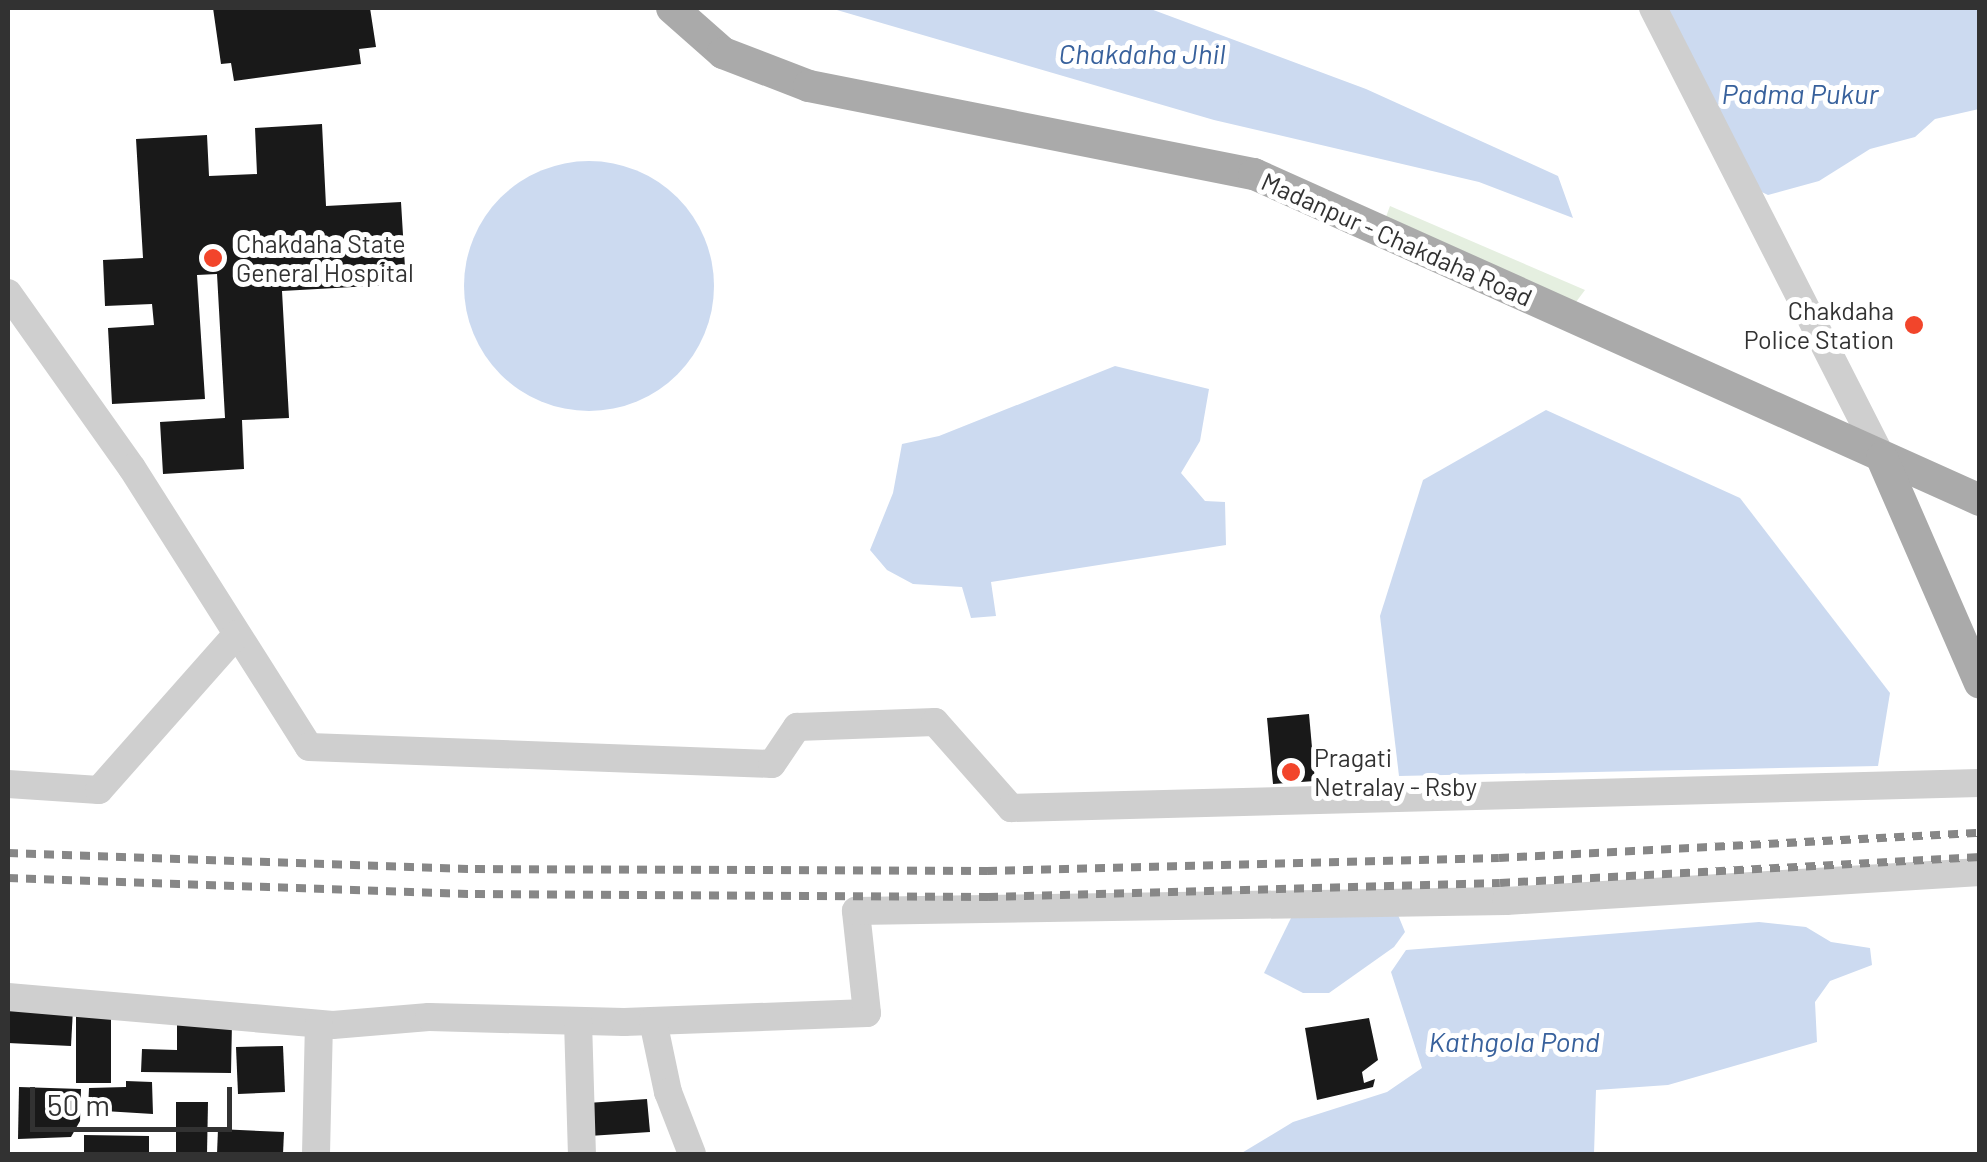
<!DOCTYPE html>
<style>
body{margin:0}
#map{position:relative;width:1987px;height:1162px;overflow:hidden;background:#fff;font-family:Barlow,sans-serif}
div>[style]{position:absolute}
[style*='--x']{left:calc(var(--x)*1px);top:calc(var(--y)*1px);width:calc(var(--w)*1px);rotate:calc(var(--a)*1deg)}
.green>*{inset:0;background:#e5efe0}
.water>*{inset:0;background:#ccdaf0}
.round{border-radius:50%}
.building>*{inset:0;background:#191919}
.minor>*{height:28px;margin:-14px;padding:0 14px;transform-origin:14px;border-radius:14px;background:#cfcfcf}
.major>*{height:32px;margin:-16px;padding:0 16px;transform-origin:16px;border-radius:16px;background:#aaa}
.rail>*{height:8px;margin-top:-4px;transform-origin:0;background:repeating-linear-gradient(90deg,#878787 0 10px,transparent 0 18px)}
.dots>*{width:28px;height:28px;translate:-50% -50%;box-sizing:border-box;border:5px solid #fff;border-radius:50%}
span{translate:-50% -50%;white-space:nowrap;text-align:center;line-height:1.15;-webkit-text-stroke:10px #fff;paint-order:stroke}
.street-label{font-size:25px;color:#323232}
.poi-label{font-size:25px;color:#323232}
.left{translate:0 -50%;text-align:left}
.right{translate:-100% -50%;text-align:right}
.water-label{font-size:28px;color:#38619c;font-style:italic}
.frame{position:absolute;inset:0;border:10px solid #323232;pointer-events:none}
.scale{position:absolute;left:30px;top:1087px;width:202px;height:45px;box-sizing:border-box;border:5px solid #323232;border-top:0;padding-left:12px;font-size:30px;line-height:35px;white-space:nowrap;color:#323232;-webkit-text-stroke:8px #fff;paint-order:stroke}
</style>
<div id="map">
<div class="green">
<i style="clip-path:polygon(1390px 206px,1585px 290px,1570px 310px,1383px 225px)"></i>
</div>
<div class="water">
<i style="clip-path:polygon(830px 8px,1148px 8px,1366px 89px,1558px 176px,1573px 218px,1479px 182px,1214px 120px)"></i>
<i style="clip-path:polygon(1663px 8px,1979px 8px,1979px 109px,1935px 119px,1915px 137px,1870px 149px,1819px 181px,1768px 195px,1747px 185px)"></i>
<i class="round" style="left:464px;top:161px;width:250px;height:250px"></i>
<i style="clip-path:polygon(1115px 366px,1209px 389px,1200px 441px,1181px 473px,1205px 501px,1225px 502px,1226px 545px,991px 582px,996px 616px,971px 618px,962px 587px,913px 584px,887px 570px,870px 550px,893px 493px,902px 444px,939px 436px)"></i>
<i style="clip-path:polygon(1546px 410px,1740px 498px,1890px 693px,1878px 766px,1399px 776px,1380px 616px,1423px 480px)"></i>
<i style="clip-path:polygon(1396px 910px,1405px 932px,1394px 947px,1329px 993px,1303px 993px,1264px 973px,1294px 912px)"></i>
<i style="clip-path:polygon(1759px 922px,1806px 927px,1831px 942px,1870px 948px,1872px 965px,1830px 981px,1815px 1002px,1817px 1042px,1668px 1085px,1596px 1090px,1594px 1154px,1240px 1154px,1293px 1122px,1387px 1092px,1422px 1068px,1391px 972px,1406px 950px)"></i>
</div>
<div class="building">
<i style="clip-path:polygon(213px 8px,370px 8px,376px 47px,359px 49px,361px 64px,234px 81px,231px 63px,221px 64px)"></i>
<i style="clip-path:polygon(322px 124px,326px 206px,401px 202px,406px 284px,282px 291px,289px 418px,242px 420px,244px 469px,163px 474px,160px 422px,225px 418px,217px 274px,197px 275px,205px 399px,112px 404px,108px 328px,154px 325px,152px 304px,105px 306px,103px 260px,143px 258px,136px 139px,207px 135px,209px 176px,257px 174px,255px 128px)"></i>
<i style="clip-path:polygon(1309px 714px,1315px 781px,1273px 784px,1267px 718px)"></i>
<i style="clip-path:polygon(8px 1006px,73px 1009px,71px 1046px,8px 1043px)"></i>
<i style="clip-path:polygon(76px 1010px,111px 1010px,111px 1083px,76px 1083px)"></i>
<i style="clip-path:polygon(1369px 1018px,1378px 1060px,1362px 1072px,1364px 1083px,1375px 1079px,1373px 1087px,1317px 1100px,1305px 1028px)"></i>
<i style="clip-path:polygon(177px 1021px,232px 1022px,231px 1073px,141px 1072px,142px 1049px,177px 1050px)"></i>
<i style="clip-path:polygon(283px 1046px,285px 1092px,238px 1094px,236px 1047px)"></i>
<i style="clip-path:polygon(126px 1081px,152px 1082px,153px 1114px,88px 1110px,89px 1088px,126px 1087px)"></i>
<i style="clip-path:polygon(19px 1087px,81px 1089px,80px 1121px,71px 1137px,18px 1139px)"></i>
<i style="clip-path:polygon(647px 1099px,650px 1132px,589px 1136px,587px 1103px)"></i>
<i style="clip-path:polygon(176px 1102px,208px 1102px,207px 1154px,176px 1154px)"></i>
<i style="clip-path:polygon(218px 1129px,284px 1132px,283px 1154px,217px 1154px)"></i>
<i style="clip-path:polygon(84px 1135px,149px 1136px,149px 1154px,84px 1154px)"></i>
</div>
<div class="minor">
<i style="--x:1653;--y:8;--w:505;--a:63.03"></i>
<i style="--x:8;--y:293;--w:214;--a:54.7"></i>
<i style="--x:132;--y:468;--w:330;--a:57.6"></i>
<i style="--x:309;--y:747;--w:463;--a:2.1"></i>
<i style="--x:772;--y:764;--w:45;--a:-56"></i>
<i style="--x:797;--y:727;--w:138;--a:-2.1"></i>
<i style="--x:935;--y:722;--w:115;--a:48.5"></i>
<i style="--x:1011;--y:808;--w:969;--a:-1.48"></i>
<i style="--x:8;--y:784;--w:91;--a:3.8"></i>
<i style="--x:99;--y:790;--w:208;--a:-48.5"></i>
<i style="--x:8;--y:997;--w:326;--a:4.9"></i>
<i style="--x:333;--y:1025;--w:96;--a:-4.8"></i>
<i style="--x:429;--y:1017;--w:195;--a:1.5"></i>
<i style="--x:624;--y:1022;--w:243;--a:-2.1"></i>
<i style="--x:867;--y:1013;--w:103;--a:-96.2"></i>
<i style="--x:856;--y:911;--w:650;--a:-0.88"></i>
<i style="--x:1506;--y:901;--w:475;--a:-3.5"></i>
<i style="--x:578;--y:1021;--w:133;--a:88.3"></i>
<i style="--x:653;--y:1021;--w:73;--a:78.1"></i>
<i style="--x:668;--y:1092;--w:66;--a:68.8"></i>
<i style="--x:316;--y:1154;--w:130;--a:-88.7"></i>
</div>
<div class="major">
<i style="--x:672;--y:8;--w:68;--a:41.4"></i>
<i style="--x:723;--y:53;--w:92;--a:21"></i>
<i style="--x:809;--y:86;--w:454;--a:11.2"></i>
<i style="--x:1254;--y:174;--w:796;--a:24.18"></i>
<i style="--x:1882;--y:458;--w:245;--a:66.5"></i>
</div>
<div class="rail">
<i style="--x:8;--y:853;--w:467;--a:2"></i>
<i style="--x:475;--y:869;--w:512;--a:0.22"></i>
<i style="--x:987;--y:871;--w:512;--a:-1.45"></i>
<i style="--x:1499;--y:858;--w:482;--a:-3"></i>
<i style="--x:8;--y:878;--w:467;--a:2"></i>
<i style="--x:475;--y:894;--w:513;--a:0.34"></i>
<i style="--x:988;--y:897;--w:512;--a:-1.57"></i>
<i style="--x:1500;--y:883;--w:481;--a:-3.1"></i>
</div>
<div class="dots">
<i style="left:213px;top:258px;background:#f2452b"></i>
<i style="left:1914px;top:325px;background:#f2452b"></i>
<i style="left:1291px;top:772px;background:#f2452b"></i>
</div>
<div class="street-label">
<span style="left:1397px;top:239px;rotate:24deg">Madanpur - Chakdaha Road</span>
</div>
<div class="poi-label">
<span class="left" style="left:236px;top:258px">Chakdaha State<br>General Hospital</span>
<span class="right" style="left:1894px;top:325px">Chakdaha<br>Police Station</span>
<span class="left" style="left:1314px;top:772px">Pragati<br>Netralay - Rsby</span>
</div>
<div class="water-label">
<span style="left:1142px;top:53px">Chakdaha Jhil</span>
<span style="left:1800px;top:93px">Padma Pukur</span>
<span style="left:1514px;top:1041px">Kathgola Pond</span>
</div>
<div class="frame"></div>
<div class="scale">50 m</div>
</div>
